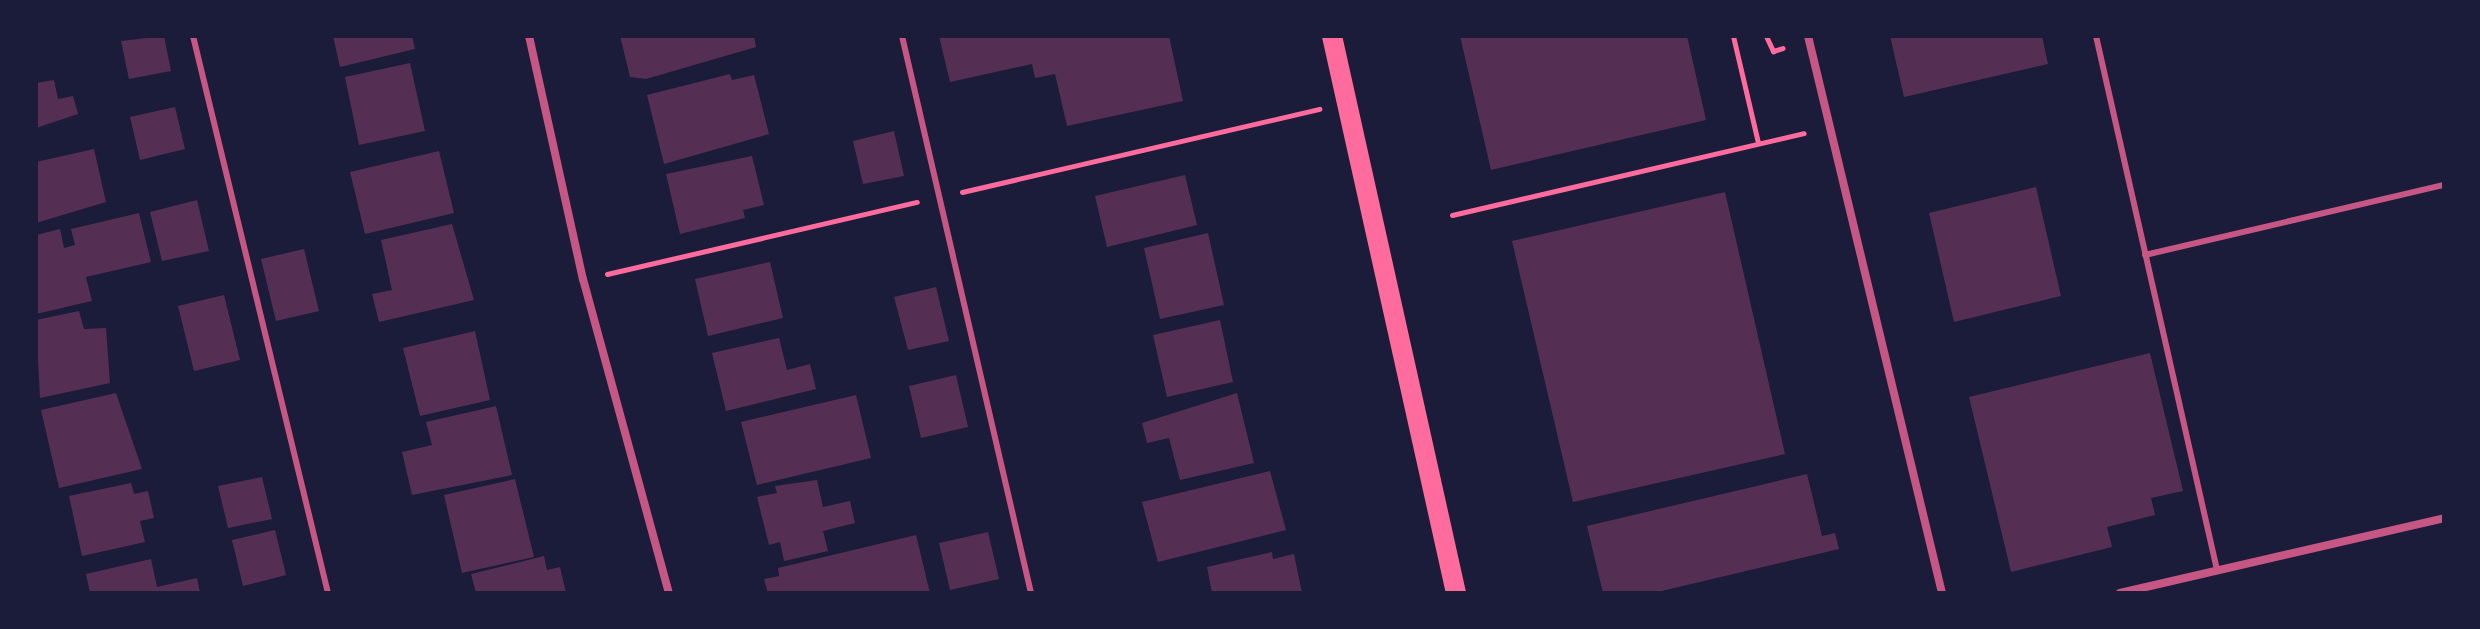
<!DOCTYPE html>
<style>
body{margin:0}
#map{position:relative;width:2480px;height:629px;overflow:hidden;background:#1b1b3a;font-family:Commissioner,sans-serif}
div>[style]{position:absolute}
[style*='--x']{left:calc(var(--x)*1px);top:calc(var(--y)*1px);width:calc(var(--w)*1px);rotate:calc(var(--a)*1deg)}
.building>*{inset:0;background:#542f53}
.path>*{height:5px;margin:-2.5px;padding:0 2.5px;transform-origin:2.5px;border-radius:2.5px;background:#ff6b9d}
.service>*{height:6px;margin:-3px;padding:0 3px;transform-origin:3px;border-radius:3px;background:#c65784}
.minor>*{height:8px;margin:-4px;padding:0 4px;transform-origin:4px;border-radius:4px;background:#c65784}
.primary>*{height:20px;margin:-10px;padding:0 10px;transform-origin:10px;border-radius:10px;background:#ff6b9d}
span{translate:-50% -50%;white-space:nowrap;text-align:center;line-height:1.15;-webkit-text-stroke:8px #1b1b3a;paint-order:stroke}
.frame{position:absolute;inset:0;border:38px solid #1b1b3a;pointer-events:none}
</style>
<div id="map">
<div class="building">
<i style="clip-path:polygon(164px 36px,171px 71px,129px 79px,121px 41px)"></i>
<i style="clip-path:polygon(333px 36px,412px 36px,415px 49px,340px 67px)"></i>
<i style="clip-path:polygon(620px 36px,754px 36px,756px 47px,646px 79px,630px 77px)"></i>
<i style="clip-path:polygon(939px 36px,1169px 36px,1183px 101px,1067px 126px,1055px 74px,1035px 78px,1032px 64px,950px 82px)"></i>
<i style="clip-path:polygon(1460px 36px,1687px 36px,1706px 120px,1491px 170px)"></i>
<i style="clip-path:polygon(1890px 36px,2042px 36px,2048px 64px,1904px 97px)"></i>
<i style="clip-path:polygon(410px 63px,425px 131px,359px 145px,345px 77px)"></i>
<i style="clip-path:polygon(730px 74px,732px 80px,754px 75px,769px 134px,664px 164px,647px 95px)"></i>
<i style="clip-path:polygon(54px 80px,58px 99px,73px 96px,78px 114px,36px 128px,36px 83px)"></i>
<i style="clip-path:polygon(175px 107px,185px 149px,140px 160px,130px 117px)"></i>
<i style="clip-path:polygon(894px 131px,904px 176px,863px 184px,853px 141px)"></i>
<i style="clip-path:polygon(94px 149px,106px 202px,36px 223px,36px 162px)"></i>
<i style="clip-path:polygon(439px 151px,454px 213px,365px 234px,350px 172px)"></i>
<i style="clip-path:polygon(752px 156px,764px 205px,743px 210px,745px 218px,680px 234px,666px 174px)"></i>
<i style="clip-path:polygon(1185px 175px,1197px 225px,1107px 247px,1095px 196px)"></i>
<i style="clip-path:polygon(2036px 187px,2061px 296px,1954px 322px,1929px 213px)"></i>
<i style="clip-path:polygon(1725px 192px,1785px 454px,1573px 502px,1512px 241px)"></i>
<i style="clip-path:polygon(197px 200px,209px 251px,162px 261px,150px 212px)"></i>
<i style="clip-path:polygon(139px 213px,151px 262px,86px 277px,92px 301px,36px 314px,36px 235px,60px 229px,64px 248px,75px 245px,71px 229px)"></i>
<i style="clip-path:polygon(452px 224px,474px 300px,379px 322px,372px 294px,392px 290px,381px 240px)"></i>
<i style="clip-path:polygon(1208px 233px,1224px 305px,1160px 319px,1144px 248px)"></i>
<i style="clip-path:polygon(304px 249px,319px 311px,276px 321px,261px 259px)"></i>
<i style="clip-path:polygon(770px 262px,783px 318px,708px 336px,695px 279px)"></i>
<i style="clip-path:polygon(936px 287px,949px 341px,908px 350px,894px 297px)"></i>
<i style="clip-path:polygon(224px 295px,240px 360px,194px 371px,178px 306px)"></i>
<i style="clip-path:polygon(79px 311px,84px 329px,106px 328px,110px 383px,40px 398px,36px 320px)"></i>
<i style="clip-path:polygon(1220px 320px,1233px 382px,1167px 397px,1153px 335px)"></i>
<i style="clip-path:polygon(475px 331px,490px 400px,420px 416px,403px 348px)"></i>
<i style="clip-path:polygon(779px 338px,787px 370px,810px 364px,816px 389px,726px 411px,712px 353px)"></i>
<i style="clip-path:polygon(2150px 353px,2183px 491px,2151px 498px,2155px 515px,2107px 527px,2112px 547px,2011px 572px,1969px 397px)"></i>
<i style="clip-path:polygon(956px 375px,968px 427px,921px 438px,909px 386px)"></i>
<i style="clip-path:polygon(116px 393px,142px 469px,59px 488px,41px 410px)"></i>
<i style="clip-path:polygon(1237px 393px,1254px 463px,1180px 480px,1169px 438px,1147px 443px,1142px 423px)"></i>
<i style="clip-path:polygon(856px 395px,871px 458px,757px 485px,741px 422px)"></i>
<i style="clip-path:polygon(496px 406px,512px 475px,412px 495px,402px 452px,432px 445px,426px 422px)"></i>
<i style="clip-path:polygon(1270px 471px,1286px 530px,1158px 562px,1142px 502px)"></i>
<i style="clip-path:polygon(1807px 474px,1822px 536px,1835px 533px,1839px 549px,1653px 593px,1603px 593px,1587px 526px)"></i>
<i style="clip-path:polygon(262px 477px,272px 519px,228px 528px,218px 486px)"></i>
<i style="clip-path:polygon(515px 479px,534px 557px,462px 573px,444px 495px)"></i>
<i style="clip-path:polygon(817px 480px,823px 507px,850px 501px,855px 523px,823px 531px,828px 551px,784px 561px,780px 542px,769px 545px,757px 497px,777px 493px,775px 486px)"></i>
<i style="clip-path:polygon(131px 483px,134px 494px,148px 491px,154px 518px,140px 521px,145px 542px,82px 556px,69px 496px)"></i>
<i style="clip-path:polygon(275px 530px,286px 575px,243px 586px,232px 540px)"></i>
<i style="clip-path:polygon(988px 532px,999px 579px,950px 590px,939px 543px)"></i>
<i style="clip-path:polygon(916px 535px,930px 593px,768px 593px,764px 579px,779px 576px,778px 568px)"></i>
<i style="clip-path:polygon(1272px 552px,1273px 559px,1294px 554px,1302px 593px,1212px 593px,1207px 567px)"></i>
<i style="clip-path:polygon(544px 556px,547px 570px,560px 567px,566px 593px,476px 593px,471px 574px)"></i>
<i style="clip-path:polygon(151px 559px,157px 587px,197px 578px,200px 593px,90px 593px,86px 574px)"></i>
</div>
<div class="path">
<i style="--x:1733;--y:36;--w:110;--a:76.8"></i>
<i style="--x:1766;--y:36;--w:17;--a:65"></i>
<i style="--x:1773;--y:51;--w:10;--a:-17"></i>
<i style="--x:962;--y:192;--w:367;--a:-13.1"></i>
<i style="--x:1452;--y:215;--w:361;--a:-13.1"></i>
<i style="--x:607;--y:274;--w:318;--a:-13.1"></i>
</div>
<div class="service">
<i style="--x:193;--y:36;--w:573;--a:76.38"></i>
<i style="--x:902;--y:36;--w:572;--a:76.96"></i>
<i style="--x:2096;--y:36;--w:548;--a:77.23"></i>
<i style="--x:2145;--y:255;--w:307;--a:-13.2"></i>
</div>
<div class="minor">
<i style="--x:529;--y:36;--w:249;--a:77.5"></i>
<i style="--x:583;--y:279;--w:326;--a:74.7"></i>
<i style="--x:1808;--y:36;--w:573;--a:76.47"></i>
<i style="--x:2120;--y:593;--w:333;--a:-13"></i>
</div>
<div class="primary">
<i style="--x:1332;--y:36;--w:571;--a:77.45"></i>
</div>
<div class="frame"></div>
</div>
